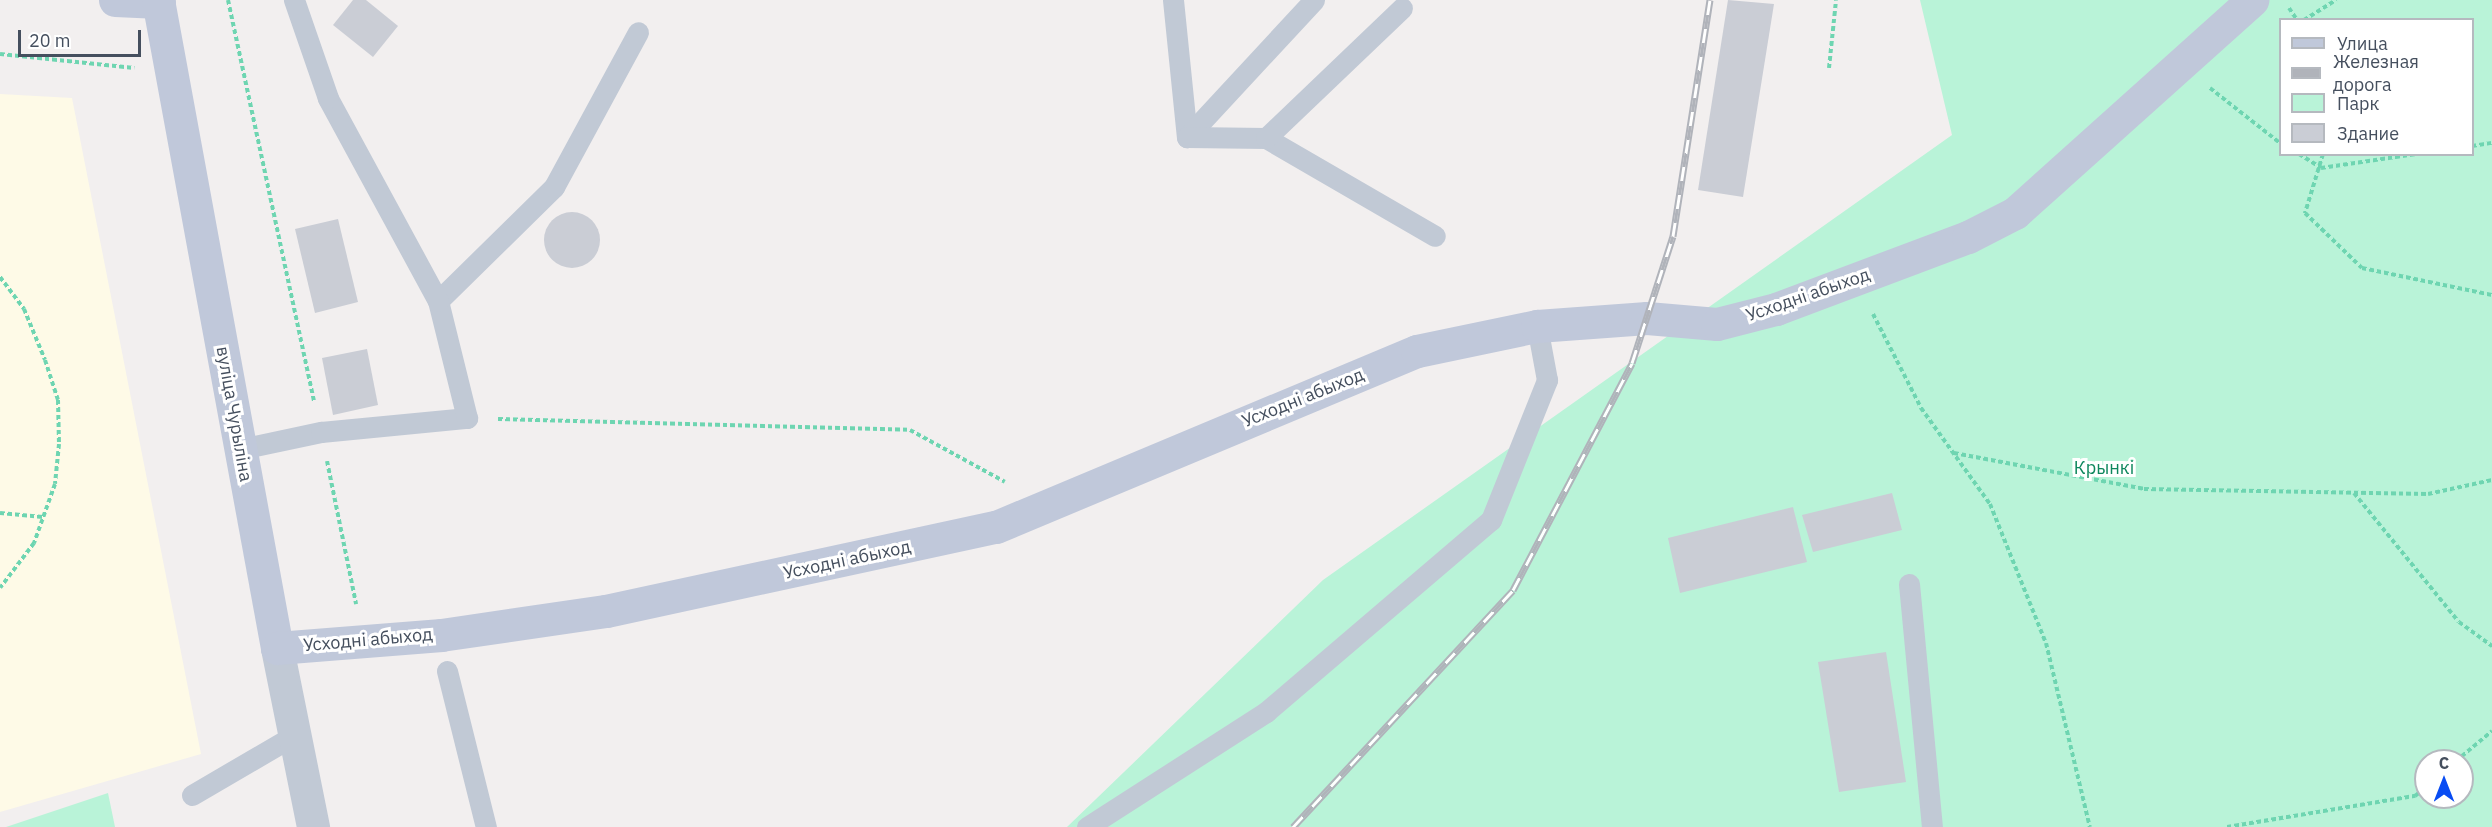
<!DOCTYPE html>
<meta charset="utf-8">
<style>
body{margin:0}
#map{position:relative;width:2492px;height:827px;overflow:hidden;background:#f2efef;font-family:"IBM Plex Sans",sans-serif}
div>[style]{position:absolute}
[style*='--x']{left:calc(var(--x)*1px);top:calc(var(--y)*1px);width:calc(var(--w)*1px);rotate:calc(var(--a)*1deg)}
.commercial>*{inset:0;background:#fefae7}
.green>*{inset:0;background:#b9f3d8}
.building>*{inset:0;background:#cacdd5}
.round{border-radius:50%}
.path>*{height:4px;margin-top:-2px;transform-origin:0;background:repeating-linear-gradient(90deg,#6ed5b1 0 4.5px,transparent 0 7.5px)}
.service>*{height:21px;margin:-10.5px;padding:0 10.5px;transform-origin:10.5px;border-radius:10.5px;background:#c1c9d5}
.minor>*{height:33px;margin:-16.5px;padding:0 16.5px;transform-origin:16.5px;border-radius:16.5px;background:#c1c9d5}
.secondary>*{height:33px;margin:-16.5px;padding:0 16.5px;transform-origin:16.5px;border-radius:16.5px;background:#c0c8da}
.rail>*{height:7px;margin-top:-3.5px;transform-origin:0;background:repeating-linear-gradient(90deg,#fff 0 14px,#b0b3ba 0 28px);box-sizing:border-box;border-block:2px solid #b0b3ba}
span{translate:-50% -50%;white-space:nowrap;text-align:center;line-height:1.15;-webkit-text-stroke:6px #fff;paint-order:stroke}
.street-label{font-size:18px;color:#454f5e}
.park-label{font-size:18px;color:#0e875d}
.legend{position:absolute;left:2279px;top:18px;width:195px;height:138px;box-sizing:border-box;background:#fff;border:2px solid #b5b9bf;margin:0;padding:8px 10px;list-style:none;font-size:18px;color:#454f5e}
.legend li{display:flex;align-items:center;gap:12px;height:30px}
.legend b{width:30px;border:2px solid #b5b9bf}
.north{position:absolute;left:2414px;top:749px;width:60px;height:60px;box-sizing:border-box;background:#fff;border:2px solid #b5b9bf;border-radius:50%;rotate:0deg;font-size:16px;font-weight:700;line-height:24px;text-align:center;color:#454f5e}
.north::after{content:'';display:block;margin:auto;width:21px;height:27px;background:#084cf3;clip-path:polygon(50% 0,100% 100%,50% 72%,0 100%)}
.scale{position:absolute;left:18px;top:30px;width:123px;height:27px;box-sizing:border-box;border:3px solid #454f5e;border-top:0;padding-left:8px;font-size:18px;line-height:21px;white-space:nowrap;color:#454f5e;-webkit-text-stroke:4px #fff;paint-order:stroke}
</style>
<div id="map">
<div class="commercial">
<i style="clip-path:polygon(0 94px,72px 98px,201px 754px,0 812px)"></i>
</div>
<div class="green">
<i style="clip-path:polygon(evenodd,1920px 0,2492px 0,2492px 827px,1067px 827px,1323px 580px,1952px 135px,1920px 0,2280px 20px,2472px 20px,2472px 154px,2280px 154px,2280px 20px,1920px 0,2426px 761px,2462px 761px,2462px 797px,2426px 797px,2426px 761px)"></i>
<i style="clip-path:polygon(108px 793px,115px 827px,6px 827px)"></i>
</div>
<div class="building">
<i style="clip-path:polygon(353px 0,366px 0,398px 26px,373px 57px,333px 25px)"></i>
<i style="clip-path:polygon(1728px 0,1774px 4px,1743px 197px,1698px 190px)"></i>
<i class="round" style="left:544px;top:212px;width:56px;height:56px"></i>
<i style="clip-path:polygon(338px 219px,358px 302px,315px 313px,295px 229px)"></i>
<i style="clip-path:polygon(367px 349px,378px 405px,333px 415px,322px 358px)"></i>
<i style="clip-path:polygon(1892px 493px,1902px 530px,1813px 552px,1802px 515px)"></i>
<i style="clip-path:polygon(1793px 507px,1807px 562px,1680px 593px,1668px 538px)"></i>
<i style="clip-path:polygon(1886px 652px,1906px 782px,1839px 792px,1818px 662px)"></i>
</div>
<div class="path">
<i style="--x:228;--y:0;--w:410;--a:77.9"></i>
<i style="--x:2289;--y:8;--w:14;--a:56"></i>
<i style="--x:2304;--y:20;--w:38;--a:-32"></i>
<i style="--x:0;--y:54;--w:135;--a:6"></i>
<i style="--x:1829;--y:68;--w:68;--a:-84.1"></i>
<i style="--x:2210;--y:88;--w:89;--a:38.2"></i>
<i style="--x:2472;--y:146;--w:20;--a:-9"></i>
<i style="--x:2299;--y:154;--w:26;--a:32"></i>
<i style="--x:2321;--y:168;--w:96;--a:-8.4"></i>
<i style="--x:2323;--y:154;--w:62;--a:107"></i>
<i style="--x:2305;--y:213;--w:79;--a:44"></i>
<i style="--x:2362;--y:268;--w:133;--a:11.7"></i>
<i style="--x:0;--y:277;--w:40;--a:53"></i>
<i style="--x:24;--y:309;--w:55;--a:67.6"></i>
<i style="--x:45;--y:360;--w:42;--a:72"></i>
<i style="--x:58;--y:400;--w:44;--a:88.7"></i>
<i style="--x:59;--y:444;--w:40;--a:95.7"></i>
<i style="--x:55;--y:484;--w:63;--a:109.6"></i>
<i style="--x:34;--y:543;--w:56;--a:127.1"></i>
<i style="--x:1873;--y:314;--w:106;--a:62.9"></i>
<i style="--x:1921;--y:408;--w:118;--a:54.3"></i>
<i style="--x:1990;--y:504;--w:150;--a:68.1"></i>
<i style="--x:2046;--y:643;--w:189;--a:76.6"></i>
<i style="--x:498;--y:419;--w:412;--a:1.5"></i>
<i style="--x:910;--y:430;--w:108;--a:28.7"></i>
<i style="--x:1954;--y:453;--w:193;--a:10.7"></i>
<i style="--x:2144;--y:489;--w:284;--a:1"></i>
<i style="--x:2428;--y:494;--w:66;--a:-12.3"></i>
<i style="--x:327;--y:461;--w:146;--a:78.5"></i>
<i style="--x:2354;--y:493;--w:166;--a:50.9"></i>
<i style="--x:2459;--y:622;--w:41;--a:36"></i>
<i style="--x:0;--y:513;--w:43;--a:5.3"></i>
<i style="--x:2456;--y:761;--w:47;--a:-39.8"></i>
<i style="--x:2227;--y:827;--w:191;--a:-9.4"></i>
<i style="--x:2415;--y:796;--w:14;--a:-39"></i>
</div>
<div class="service">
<i style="--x:1173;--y:0;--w:138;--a:84.2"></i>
<i style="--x:1314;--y:0;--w:187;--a:132.8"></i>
<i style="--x:1187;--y:137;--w:79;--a:0.7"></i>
<i style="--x:1266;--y:138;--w:195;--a:30.1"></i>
<i style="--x:1266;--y:138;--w:188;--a:-43.7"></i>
<i style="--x:438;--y:301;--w:163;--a:-44.5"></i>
<i style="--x:554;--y:187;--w:176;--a:-61.5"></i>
<i style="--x:240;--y:449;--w:83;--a:-11.9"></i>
<i style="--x:321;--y:432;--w:147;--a:-5.5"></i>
<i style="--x:467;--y:418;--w:121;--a:-103.9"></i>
<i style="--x:438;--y:301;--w:231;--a:-118.5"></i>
<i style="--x:328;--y:98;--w:104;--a:-109.1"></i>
<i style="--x:1909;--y:584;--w:244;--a:84.6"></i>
<i style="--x:447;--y:671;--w:161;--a:76"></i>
<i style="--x:192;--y:795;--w:117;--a:-30.3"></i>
<i style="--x:1087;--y:827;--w:213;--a:-32.7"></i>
<i style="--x:1266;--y:712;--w:296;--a:-40.5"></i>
<i style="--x:1491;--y:520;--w:151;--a:-68.2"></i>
<i style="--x:1547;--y:380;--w:55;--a:-100.5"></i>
</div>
<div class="minor">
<i style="--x:277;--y:648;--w:183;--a:78.6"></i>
</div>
<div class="secondary">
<i style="--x:115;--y:0;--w:44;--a:2.6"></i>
<i style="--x:158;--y:0;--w:659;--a:79.59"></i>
<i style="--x:277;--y:648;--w:165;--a:-4.5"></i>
<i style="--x:441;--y:635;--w:167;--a:-8.3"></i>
<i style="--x:606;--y:611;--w:399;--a:-12.2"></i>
<i style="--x:996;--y:527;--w:456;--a:-22.7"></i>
<i style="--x:1417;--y:351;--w:123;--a:-11.8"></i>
<i style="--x:1537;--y:326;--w:110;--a:-4.2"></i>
<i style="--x:1647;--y:318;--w:70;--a:4.9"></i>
<i style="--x:1717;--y:324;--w:61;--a:-14.3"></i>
<i style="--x:1776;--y:309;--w:205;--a:-20.6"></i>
<i style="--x:1968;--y:237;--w:53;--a:-27.1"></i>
<i style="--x:2015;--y:213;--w:319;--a:-41.9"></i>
</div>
<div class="rail">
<i style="--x:1293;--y:827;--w:323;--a:-47.1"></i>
<i style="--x:1513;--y:590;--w:256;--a:-62.3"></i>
<i style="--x:1632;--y:363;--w:133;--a:-72.1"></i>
<i style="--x:1673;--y:236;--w:239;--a:-81.1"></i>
</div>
<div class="street-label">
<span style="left:1808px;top:295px;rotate:-19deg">Усходні абыход</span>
<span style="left:1303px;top:398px;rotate:-22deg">Усходні абыход</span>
<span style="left:234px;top:414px;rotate:80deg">вуліца Чурыліна</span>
<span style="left:847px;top:560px;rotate:-12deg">Усходні абыход</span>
<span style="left:368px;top:640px;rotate:-5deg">Усходні абыход</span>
</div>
<div class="park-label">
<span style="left:2104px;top:468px">Крынкі</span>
</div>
<ul class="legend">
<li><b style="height:8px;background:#c0c8da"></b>Улица</li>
<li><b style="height:8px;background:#b0b3ba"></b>Железная дорога</li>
<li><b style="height:16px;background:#b9f3d8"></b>Парк</li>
<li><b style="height:16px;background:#cacdd5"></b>Здание</li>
</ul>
<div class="north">С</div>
<div class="scale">20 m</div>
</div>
